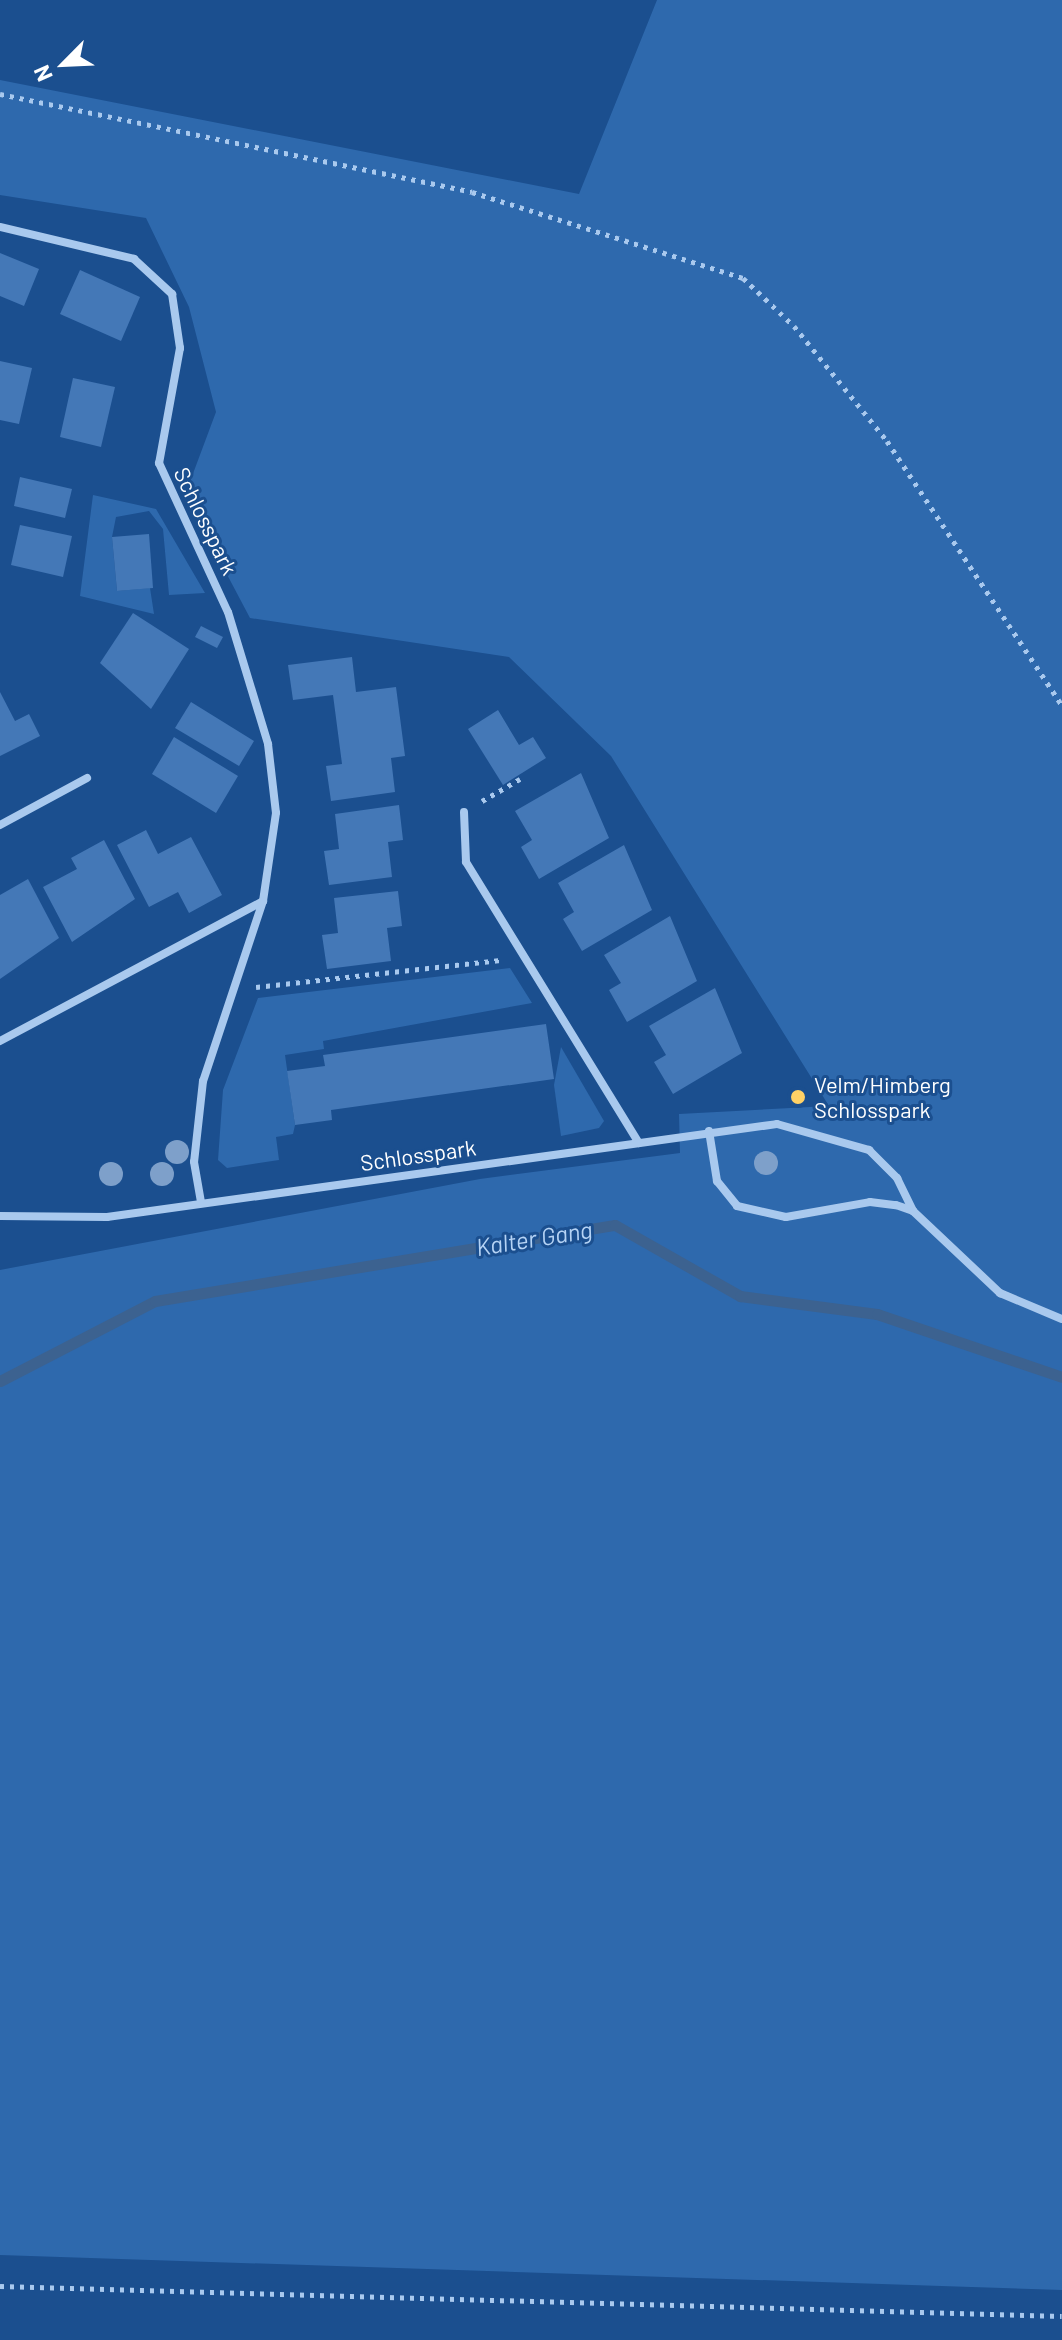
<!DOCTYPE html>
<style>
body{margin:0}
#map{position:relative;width:1062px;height:2340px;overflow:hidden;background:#1b4f8f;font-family:Barlow,sans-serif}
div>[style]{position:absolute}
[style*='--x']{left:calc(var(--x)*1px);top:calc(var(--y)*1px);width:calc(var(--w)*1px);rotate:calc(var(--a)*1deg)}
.green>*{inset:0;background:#2e69ad}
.stream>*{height:11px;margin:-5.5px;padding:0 5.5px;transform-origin:5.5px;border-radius:5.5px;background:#3c6290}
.building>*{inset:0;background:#4478b7}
.path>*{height:5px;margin-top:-2.5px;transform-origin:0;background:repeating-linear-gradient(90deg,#a9c9ee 0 4px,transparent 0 10px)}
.street>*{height:8px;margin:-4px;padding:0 4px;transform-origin:4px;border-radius:4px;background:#a9c9ee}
.trees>*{width:24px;height:24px;margin:-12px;border-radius:50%;background:#7ea0ca}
.dots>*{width:22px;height:22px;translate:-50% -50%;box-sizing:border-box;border:4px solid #1b4f8f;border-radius:50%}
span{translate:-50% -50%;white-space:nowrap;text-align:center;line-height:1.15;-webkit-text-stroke:6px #1b4f8f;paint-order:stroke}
.street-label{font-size:22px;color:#fff}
.poi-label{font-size:22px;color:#fff}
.left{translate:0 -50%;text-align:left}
.water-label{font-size:24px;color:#b5d3f5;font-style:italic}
.north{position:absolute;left:24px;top:24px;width:80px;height:80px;-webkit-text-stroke:6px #1b4f8f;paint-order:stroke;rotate:246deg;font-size:22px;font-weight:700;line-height:32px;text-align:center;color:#fff}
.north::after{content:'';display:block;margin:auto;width:28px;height:36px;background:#fff;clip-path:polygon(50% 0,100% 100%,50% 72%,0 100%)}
</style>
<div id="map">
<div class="green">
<i style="clip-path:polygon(657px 0,1062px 0,1062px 2290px,0 2255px,0 1270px,480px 1179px,680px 1153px,679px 1114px,829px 1106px,611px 756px,509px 657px,250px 618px,185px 495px,216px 412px,189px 307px,146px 218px,0 195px,0 80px,579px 194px)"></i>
<i style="clip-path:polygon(93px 495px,156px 509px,205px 593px,169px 595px,163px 529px,149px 511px,116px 517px,112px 537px,117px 591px,150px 588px,154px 614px,80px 596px)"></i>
<i style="clip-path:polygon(510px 968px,532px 1003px,323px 1041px,324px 1049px,285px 1055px,295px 1125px,293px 1134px,276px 1137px,279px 1160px,227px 1168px,218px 1160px,223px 1090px,258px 998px)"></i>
<i style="clip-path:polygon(561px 1047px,604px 1121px,599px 1128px,561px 1136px,554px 1085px)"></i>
</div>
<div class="stream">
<i style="--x:0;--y:1381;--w:174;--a:-27.3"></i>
<i style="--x:155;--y:1301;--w:466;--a:-9.4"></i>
<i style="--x:615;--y:1225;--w:144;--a:29.6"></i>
<i style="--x:740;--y:1296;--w:138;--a:7.5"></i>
<i style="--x:877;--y:1314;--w:195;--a:18.8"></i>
</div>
<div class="building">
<i style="clip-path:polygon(0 253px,39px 269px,24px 306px,0 296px)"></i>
<i style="clip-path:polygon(80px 270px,140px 297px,121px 341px,60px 314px)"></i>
<i style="clip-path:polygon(0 361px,32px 368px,19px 424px,0 420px)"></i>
<i style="clip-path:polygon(73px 378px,115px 387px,101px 447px,60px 437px)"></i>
<i style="clip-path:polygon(20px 477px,72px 489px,65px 518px,14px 506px)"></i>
<i style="clip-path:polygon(20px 525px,72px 536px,63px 577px,11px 565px)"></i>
<i style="clip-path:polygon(149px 534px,153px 588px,117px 591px,112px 537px)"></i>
<i style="clip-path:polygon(133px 613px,189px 649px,151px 709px,100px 663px)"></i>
<i style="clip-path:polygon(201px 626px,223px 637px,217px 648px,195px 637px)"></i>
<i style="clip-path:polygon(352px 657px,356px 692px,396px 687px,405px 756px,391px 758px,395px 792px,331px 801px,326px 766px,342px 764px,333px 695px,293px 700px,288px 665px)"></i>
<i style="clip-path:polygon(0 692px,15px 721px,29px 714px,40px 736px,0 756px)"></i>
<i style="clip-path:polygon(191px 702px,254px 741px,239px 766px,175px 728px)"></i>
<i style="clip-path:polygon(498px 710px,519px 745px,533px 737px,546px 758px,503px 785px,468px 729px)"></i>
<i style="clip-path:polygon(174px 737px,238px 776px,216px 813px,152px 774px)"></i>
<i style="clip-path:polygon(581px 773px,609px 838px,539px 879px,521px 847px,532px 840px,515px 811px)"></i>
<i style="clip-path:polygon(399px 805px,403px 840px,388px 842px,392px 877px,329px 885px,324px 851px,339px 849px,335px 814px)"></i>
<i style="clip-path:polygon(146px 830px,158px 854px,191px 837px,222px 895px,189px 913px,178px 892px,149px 907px,117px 845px)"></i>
<i style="clip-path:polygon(104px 840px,135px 899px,72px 942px,43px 887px,77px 869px,71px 858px)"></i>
<i style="clip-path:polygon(624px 845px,652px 910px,582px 951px,563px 919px,574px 912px,558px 883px)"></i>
<i style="clip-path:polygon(28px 879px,59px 938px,0 979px,0 895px)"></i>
<i style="clip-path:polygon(398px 891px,402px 926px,387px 928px,391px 961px,327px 969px,322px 935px,338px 933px,334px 898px)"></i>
<i style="clip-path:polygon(670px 916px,697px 981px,627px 1022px,609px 990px,621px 983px,604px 955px)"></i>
<i style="clip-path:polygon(715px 988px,742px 1053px,673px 1094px,654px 1062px,666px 1055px,649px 1026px)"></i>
<i style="clip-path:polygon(546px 1024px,554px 1079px,331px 1110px,332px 1120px,295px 1125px,287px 1071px,325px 1066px,323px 1055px)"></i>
</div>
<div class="path">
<i style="--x:0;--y:94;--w:482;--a:11.7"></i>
<i style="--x:472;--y:192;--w:284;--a:17.6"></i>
<i style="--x:743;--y:278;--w:70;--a:43.3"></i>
<i style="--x:794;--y:326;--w:148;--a:51"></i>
<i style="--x:887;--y:441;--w:317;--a:56.5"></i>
<i style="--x:482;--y:801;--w:44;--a:-30.1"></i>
<i style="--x:256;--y:987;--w:246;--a:-6.3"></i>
<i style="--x:0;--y:2286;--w:1062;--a:1.62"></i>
</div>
<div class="street">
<i style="--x:0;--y:227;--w:138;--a:13.4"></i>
<i style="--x:134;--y:259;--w:52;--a:42.6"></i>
<i style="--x:172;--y:294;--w:55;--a:81.6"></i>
<i style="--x:180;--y:348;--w:117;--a:100.3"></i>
<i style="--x:159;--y:463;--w:164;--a:65.2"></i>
<i style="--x:228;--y:612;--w:138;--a:73.1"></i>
<i style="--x:268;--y:744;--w:69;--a:83.4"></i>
<i style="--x:276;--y:813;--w:89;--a:98.4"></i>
<i style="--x:263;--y:901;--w:190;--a:108.4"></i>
<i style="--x:203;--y:1081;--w:81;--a:96.3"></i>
<i style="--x:194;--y:1162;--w:41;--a:80.1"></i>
<i style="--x:464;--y:812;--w:50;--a:87.7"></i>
<i style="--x:466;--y:862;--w:330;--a:58.4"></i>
<i style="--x:0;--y:825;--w:99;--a:-28.4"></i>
<i style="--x:0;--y:1041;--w:298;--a:-28"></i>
<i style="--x:709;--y:1131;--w:51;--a:80.9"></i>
<i style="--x:717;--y:1181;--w:32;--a:51"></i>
<i style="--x:737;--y:1206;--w:50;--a:12.7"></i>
<i style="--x:786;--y:1217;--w:85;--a:-10.1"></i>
<i style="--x:870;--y:1202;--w:26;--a:7"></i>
<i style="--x:896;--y:1205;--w:18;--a:19"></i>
<i style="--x:913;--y:1211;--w:120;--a:43.3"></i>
<i style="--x:1000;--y:1293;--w:67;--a:22.8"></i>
<i style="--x:0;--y:1216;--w:107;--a:0.5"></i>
<i style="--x:107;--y:1217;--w:676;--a:-7.9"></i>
<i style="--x:777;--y:1124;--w:96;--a:15.8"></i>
<i style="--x:869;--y:1150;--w:40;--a:45"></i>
<i style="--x:897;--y:1178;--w:37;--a:64"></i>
</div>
<div class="trees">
<i style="left:177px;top:1152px"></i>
<i style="left:766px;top:1163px"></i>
<i style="left:111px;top:1174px"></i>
<i style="left:162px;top:1174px"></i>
</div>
<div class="dots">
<i style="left:798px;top:1097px;background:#ffd166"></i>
</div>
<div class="street-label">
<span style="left:206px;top:521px;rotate:64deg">Schlosspark</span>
<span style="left:418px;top:1155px;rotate:-8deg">Schlosspark</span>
</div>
<div class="poi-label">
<span class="left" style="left:814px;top:1097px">Velm/Himberg<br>Schlosspark</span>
</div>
<div class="water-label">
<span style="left:534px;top:1238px;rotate:-9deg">Kalter Gang</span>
</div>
<div class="north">N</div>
</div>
